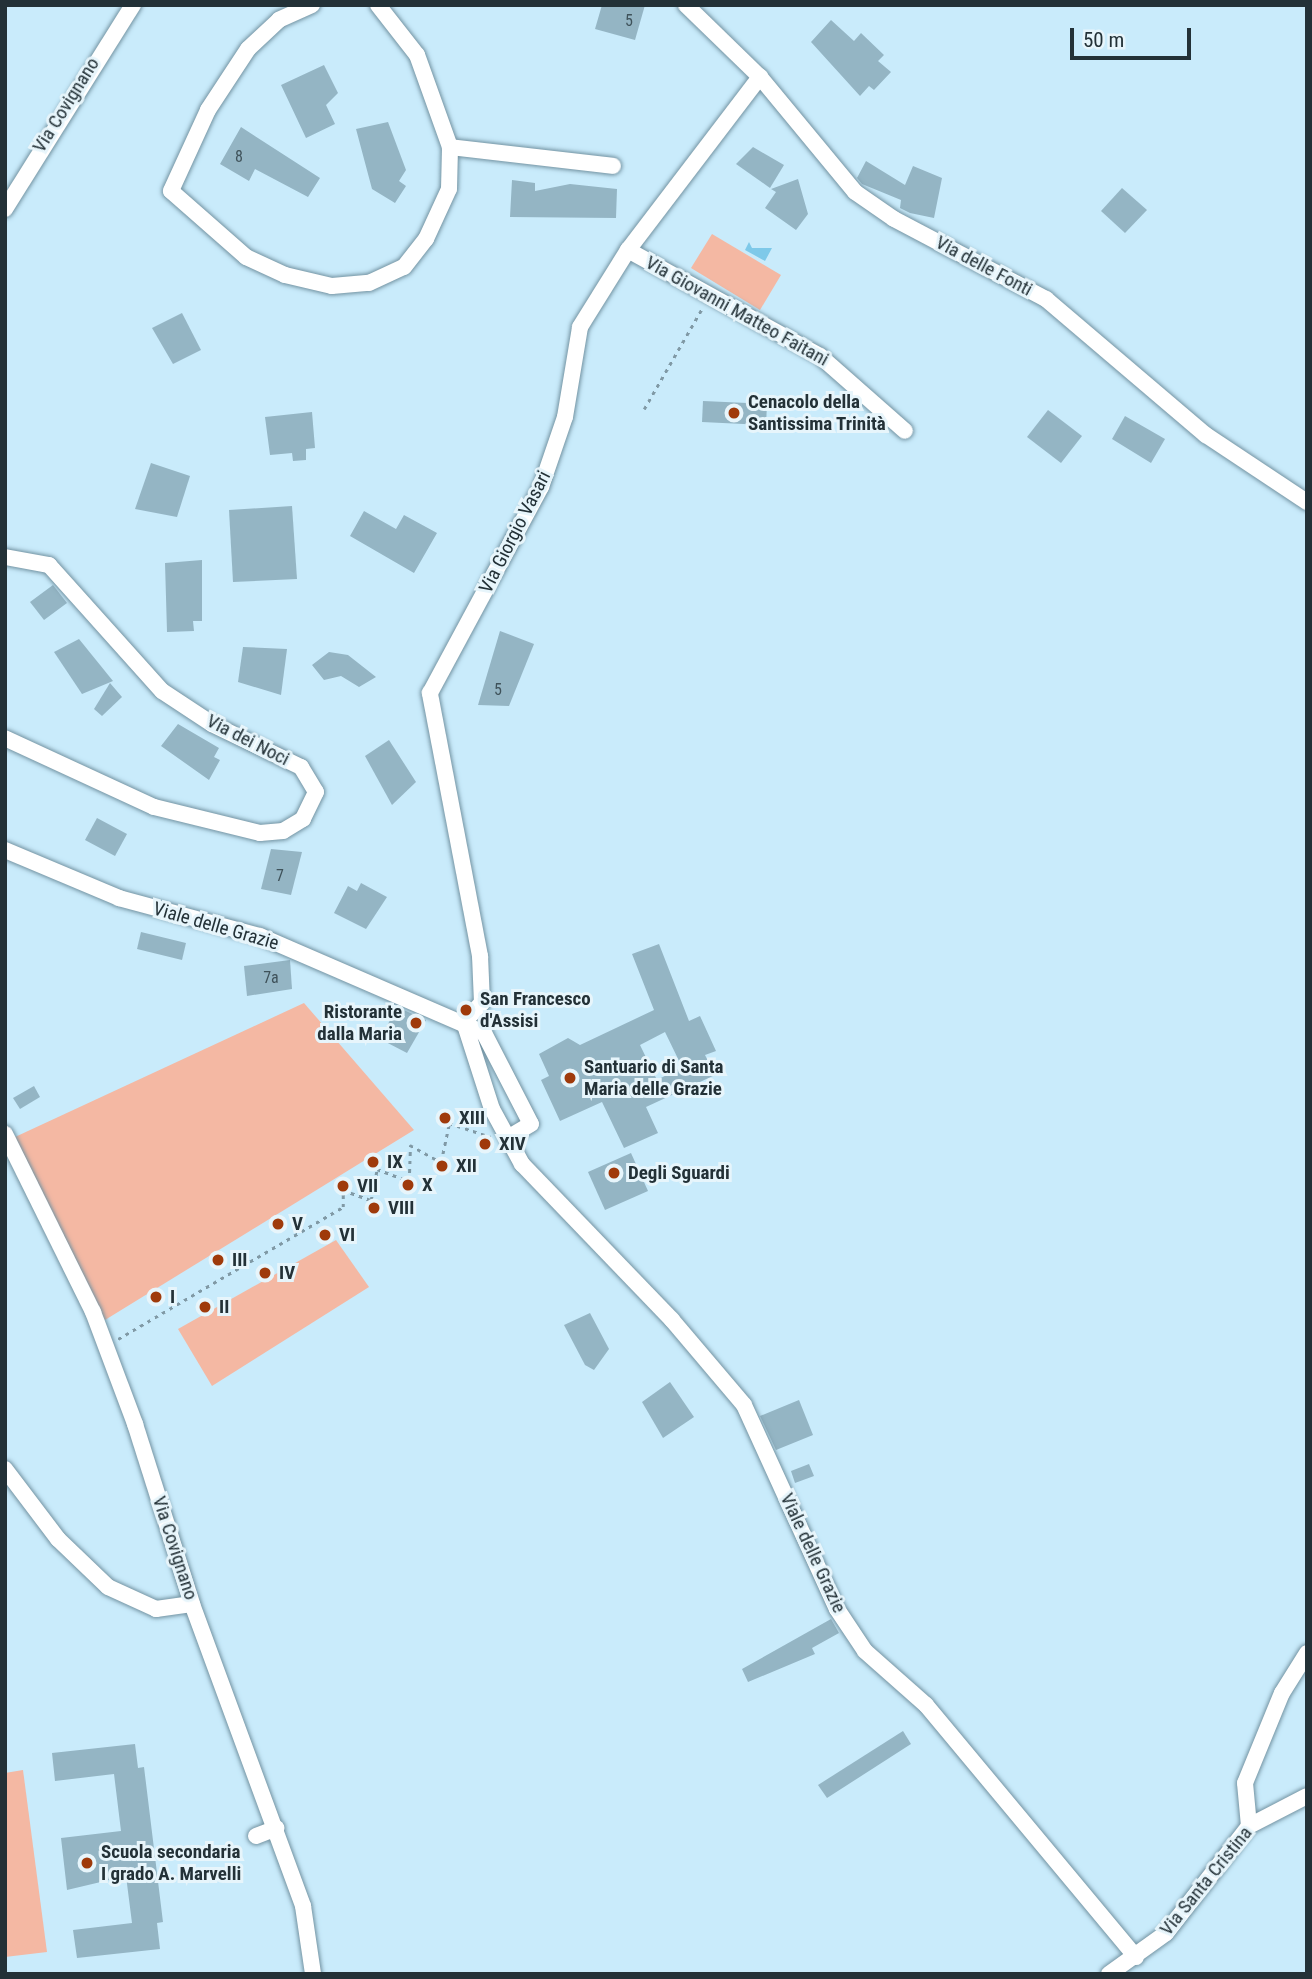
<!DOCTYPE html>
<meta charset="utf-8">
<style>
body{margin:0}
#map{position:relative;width:1312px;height:1979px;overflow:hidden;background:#c9ebfb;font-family:"Roboto Condensed",sans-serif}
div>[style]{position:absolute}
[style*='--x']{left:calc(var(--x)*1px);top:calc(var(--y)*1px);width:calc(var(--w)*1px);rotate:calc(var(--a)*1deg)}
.green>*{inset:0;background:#f4b8a3}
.water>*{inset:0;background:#7ec9e9}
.building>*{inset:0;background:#94b5c4}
.path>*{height:2.5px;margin-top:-1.25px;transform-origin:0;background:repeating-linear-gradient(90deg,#8099a5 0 3.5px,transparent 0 8.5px)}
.roads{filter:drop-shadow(0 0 2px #7393a2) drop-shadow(0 0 2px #7393a2)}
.minor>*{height:16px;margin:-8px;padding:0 8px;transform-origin:8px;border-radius:8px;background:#fff}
.dots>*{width:19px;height:19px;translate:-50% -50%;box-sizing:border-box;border:4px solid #e7f5fb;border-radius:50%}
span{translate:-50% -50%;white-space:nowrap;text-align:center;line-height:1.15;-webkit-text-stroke:6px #e7f5fb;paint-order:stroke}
.number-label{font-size:16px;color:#3f525a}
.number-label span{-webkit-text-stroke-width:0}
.street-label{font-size:19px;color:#233137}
.poi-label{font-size:19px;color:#233137;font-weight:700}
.left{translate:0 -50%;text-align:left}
.right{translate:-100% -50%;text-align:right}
.frame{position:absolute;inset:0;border:7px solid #233137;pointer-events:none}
.scale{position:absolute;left:1070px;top:28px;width:121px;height:32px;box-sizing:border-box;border:4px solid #233137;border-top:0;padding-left:9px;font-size:21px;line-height:24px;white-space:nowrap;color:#233137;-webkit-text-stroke:5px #e7f5fb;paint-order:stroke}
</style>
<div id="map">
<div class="green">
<i style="clip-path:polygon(712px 234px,781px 275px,760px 310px,691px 268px)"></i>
<i style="clip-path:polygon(304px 1003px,414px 1130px,105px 1320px,15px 1137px)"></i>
<i style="clip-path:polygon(336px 1240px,369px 1287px,212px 1386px,178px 1329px)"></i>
<i style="clip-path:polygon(23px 1770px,47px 1952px,5px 1957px,5px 1773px)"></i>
</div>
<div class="water">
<i style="clip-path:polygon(749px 242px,752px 248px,772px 248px,765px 261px,745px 250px)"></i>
</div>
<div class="building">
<i style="clip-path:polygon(602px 5px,645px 5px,635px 40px,595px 29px)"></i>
<i style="clip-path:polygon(831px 20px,854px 41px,861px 33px,884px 55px,878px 61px,891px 72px,874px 90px,869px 86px,860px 96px,811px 42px)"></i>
<i style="clip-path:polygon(324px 65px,338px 93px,326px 105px,335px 124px,306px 138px,281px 85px)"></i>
<i style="clip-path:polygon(388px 122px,406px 170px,399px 181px,406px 186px,395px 203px,372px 189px,356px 129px)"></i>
<i style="clip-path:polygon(241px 127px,320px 178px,308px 197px,255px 169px,249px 181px,220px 164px)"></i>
<i style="clip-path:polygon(753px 147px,784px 165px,770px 188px,736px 164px)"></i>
<i style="clip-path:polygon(866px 161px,905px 185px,913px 166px,942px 178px,934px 218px,910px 213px,900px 208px,901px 200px,862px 184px,857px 178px)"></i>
<i style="clip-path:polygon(798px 179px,808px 214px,796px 230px,765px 208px,776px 192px,771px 189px)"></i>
<i style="clip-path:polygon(512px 180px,535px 183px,535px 191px,570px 184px,617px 189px,616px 218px,510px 217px)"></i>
<i style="clip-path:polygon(1122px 188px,1147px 210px,1125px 233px,1101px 211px)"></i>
<i style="clip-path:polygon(182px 313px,201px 350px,173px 364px,152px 328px)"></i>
<i style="clip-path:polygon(703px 401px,767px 404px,766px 425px,702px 422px)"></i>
<i style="clip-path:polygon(1048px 410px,1082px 436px,1061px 463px,1027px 437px)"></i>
<i style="clip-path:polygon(312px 412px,315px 448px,306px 449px,306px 460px,293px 461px,292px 453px,270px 455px,265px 417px)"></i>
<i style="clip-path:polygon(1125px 416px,1165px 439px,1151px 463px,1112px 439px)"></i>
<i style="clip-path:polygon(151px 463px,190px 476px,177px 517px,135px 509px)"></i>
<i style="clip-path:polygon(292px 506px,297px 579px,233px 582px,229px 510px)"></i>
<i style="clip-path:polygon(364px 511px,396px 529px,404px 515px,437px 533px,414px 573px,350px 536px)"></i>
<i style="clip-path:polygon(202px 560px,202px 621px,193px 621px,194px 631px,167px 632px,165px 563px)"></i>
<i style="clip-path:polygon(53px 585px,67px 603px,44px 620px,30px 602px)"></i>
<i style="clip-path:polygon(500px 631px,534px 644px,509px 706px,478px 705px)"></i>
<i style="clip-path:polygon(79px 639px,113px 681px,82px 694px,54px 652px)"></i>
<i style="clip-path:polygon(243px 647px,287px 649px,281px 695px,238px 682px)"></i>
<i style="clip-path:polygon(329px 652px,348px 655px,376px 677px,359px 687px,341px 676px,324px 680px,312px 665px)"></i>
<i style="clip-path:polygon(110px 683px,122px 697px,102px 716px,94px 709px)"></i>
<i style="clip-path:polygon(178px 724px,219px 748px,214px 757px,220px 760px,209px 780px,161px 746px)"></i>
<i style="clip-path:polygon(389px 740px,416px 782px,392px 805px,365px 756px)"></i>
<i style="clip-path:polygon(97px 818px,127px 834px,115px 856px,85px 840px)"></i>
<i style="clip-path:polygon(271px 849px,302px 852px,291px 895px,261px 889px)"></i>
<i style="clip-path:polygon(361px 883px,387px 897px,366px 929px,334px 913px,348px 886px,357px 891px)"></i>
<i style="clip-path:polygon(141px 932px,186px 943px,182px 960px,137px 949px)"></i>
<i style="clip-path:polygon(evenodd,659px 944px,689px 1021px,700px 1016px,716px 1051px,705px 1055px,715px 1075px,646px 1107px,658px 1133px,624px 1148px,602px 1102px,560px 1121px,541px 1080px,549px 1076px,539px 1054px,568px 1038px,580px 1045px,654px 1010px,632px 954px,659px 944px,665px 1032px,682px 1067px,657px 1080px,640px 1045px,665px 1032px)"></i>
<i style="clip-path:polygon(290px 960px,292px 989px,247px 996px,244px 966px)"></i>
<i style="clip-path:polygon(397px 1007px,426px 1020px,407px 1053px,380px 1039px)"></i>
<i style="clip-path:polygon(34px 1086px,40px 1097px,20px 1109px,13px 1098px)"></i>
<i style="clip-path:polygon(631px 1153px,648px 1191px,605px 1210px,588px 1172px)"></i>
<i style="clip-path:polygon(590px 1313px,609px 1349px,594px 1370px,585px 1365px,564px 1325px)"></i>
<i style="clip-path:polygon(670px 1382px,694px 1417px,663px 1438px,642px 1402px)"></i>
<i style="clip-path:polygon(799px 1400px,813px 1435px,776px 1450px,760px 1416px)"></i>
<i style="clip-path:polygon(809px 1464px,814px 1476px,795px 1483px,791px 1471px)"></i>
<i style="clip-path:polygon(831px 1619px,839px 1633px,812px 1648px,815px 1654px,748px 1682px,742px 1669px)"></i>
<i style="clip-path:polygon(903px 1731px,911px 1744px,827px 1798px,818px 1785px)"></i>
<i style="clip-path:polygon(135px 1744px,138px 1768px,144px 1767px,163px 1922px,157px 1923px,160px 1949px,77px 1958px,73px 1930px,132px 1923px,126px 1876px,67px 1890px,61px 1838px,121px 1831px,114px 1774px,55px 1781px,52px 1753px)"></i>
</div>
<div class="path">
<i style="--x:644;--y:409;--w:118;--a:-60"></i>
<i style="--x:118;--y:1339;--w:261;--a:-30.4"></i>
<i style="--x:343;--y:1207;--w:17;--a:-90"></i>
<i style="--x:343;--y:1190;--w:30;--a:20"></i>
<i style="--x:371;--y:1200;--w:32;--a:-79"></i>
<i style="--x:377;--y:1169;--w:34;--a:21"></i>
<i style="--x:409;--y:1181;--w:36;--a:-88"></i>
<i style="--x:410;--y:1145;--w:35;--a:29"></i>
<i style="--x:441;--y:1162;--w:40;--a:-78"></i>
<i style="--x:449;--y:1123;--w:44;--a:18.4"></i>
</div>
<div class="roads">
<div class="minor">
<i style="--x:312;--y:5;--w:36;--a:156"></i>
<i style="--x:279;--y:20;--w:42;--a:136.9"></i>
<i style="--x:248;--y:49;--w:73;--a:123.3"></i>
<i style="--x:208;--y:110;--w:89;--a:114.6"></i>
<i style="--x:171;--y:191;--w:100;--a:41.3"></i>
<i style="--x:246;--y:257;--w:43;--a:24.8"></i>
<i style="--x:285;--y:275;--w:48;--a:13.2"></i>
<i style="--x:332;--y:286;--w:37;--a:-5"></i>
<i style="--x:369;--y:283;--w:38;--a:-25"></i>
<i style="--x:404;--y:267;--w:36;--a:-52"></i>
<i style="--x:426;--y:239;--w:55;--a:-65.3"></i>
<i style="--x:449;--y:189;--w:42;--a:-88.6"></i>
<i style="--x:450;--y:147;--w:98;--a:-109.7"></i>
<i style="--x:417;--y:55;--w:63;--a:-128"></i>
<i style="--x:686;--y:5;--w:103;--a:44.2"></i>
<i style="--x:760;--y:77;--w:149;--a:50.4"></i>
<i style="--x:855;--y:192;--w:47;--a:34.7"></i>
<i style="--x:894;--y:219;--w:172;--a:27.8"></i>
<i style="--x:1046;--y:299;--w:210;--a:40.4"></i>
<i style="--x:1206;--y:435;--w:121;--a:33.6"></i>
<i style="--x:450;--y:147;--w:164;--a:6.6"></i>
<i style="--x:5;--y:209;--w:241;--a:-57.9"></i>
<i style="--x:628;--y:250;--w:219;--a:28.9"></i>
<i style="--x:820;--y:356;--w:113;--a:41.4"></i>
<i style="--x:5;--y:557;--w:45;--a:10.3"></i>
<i style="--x:49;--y:565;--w:169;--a:48.1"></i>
<i style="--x:162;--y:691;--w:60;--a:33.4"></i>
<i style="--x:212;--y:724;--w:99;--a:25.8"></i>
<i style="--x:301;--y:767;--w:29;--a:59"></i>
<i style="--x:316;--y:792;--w:30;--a:116"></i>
<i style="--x:303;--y:819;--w:23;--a:149"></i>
<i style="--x:283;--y:831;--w:23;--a:175"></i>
<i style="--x:260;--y:833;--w:109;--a:-166.2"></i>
<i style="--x:154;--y:807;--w:164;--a:-155.2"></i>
<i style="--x:5;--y:850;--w:124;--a:22.8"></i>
<i style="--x:119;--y:898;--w:146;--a:15.1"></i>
<i style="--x:260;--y:936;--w:244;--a:23.4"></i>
<i style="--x:484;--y:1033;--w:102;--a:62.7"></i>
<i style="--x:531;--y:1124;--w:27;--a:149"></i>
<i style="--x:464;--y:1022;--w:91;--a:72.2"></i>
<i style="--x:492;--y:1109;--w:63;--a:61.4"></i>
<i style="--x:522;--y:1164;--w:216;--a:46.1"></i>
<i style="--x:672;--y:1320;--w:111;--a:49.7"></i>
<i style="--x:744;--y:1405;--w:224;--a:65.5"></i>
<i style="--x:837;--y:1609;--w:50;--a:56.3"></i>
<i style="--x:865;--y:1651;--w:81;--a:41.5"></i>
<i style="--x:926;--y:1705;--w:328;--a:50.2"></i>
<i style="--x:464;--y:1022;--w:26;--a:-47"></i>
<i style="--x:482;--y:1003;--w:47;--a:-92.4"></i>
<i style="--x:480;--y:956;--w:268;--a:-100.8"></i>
<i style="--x:430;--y:693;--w:234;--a:-61.7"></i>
<i style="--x:541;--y:487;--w:74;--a:-71.1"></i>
<i style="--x:565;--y:417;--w:91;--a:-80.5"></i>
<i style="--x:580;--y:327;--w:91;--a:-58.1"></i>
<i style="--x:628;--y:250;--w:218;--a:-52.7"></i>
<i style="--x:5;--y:1134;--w:199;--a:63.7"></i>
<i style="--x:93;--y:1312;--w:120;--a:69.4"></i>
<i style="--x:135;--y:1424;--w:189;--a:72.4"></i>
<i style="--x:192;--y:1604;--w:322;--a:69.8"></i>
<i style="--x:303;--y:1906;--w:69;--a:81.6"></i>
<i style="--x:5;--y:1469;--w:88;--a:52.9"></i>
<i style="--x:58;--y:1539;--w:69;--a:43.8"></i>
<i style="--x:108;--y:1587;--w:53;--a:24.6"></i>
<i style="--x:156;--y:1609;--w:36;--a:-8"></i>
<i style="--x:1249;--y:1826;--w:43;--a:-95.3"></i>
<i style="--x:1245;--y:1783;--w:97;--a:-67.7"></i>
<i style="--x:1282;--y:1693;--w:47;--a:-58"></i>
<i style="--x:256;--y:1836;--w:22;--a:-21"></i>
<i style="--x:1109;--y:1974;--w:70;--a:-35.7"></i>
<i style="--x:1166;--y:1933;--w:135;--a:-52.2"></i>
<i style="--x:1249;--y:1826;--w:65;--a:-27.3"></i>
</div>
</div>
<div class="dots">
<i style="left:734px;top:413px;background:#9f3a0b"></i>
<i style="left:466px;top:1010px;background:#9f3a0b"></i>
<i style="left:416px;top:1023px;background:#9f3a0b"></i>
<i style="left:570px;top:1078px;background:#9f3a0b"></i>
<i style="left:445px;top:1118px;background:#9f3a0b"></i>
<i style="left:485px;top:1144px;background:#9f3a0b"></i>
<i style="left:373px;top:1162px;background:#9f3a0b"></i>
<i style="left:442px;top:1166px;background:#9f3a0b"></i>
<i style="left:614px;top:1173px;background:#9f3a0b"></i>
<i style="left:408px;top:1185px;background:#9f3a0b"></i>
<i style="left:343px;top:1186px;background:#9f3a0b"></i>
<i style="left:374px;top:1208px;background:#9f3a0b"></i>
<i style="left:278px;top:1224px;background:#9f3a0b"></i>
<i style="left:325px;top:1235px;background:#9f3a0b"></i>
<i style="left:218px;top:1260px;background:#9f3a0b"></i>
<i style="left:265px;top:1273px;background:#9f3a0b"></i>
<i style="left:156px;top:1297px;background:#9f3a0b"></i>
<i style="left:205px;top:1307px;background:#9f3a0b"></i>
<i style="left:87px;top:1863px;background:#9f3a0b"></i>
</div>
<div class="number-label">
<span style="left:629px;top:21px">5</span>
<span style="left:239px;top:157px">8</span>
<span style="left:498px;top:690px">5</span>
<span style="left:280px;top:876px">7</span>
<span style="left:271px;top:978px">7a</span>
</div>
<div class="street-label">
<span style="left:66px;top:105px;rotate:-58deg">Via Covignano</span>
<span style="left:984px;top:266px;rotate:28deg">Via delle Fonti</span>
<span style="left:737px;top:311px;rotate:29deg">Via Giovanni Matteo Faitani</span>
<span style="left:515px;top:532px;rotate:-63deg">Via Giorgio Vasari</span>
<span style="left:248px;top:740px;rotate:27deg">Via dei Noci</span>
<span style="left:216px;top:926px;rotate:16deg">Viale delle Grazie</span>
<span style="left:175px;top:1548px;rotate:72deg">Via Covignano</span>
<span style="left:813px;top:1553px;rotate:65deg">Viale delle Grazie</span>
<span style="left:1206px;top:1881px;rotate:-51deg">Via Santa Cristina</span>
</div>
<div class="poi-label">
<span class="left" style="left:748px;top:413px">Cenacolo della<br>Santissima Trinità</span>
<span class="left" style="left:480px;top:1010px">San Francesco<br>d'Assisi</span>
<span class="right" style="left:402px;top:1023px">Ristorante<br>dalla Maria</span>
<span class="left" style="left:584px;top:1078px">Santuario di Santa<br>Maria delle Grazie</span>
<span class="left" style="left:459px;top:1118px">XIII</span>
<span class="left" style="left:499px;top:1144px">XIV</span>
<span class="left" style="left:387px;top:1162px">IX</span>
<span class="left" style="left:456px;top:1166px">XII</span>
<span class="left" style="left:628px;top:1173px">Degli Sguardi</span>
<span class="left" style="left:422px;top:1185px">X</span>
<span class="left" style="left:357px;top:1186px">VII</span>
<span class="left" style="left:388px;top:1208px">VIII</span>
<span class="left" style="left:292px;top:1224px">V</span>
<span class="left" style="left:339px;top:1235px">VI</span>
<span class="left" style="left:232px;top:1260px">III</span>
<span class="left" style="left:279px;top:1273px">IV</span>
<span class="left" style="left:170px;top:1297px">I</span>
<span class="left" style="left:219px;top:1307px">II</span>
<span class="left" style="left:101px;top:1863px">Scuola secondaria<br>I grado A. Marvelli</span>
</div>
<div class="frame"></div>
<div class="scale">50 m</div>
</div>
